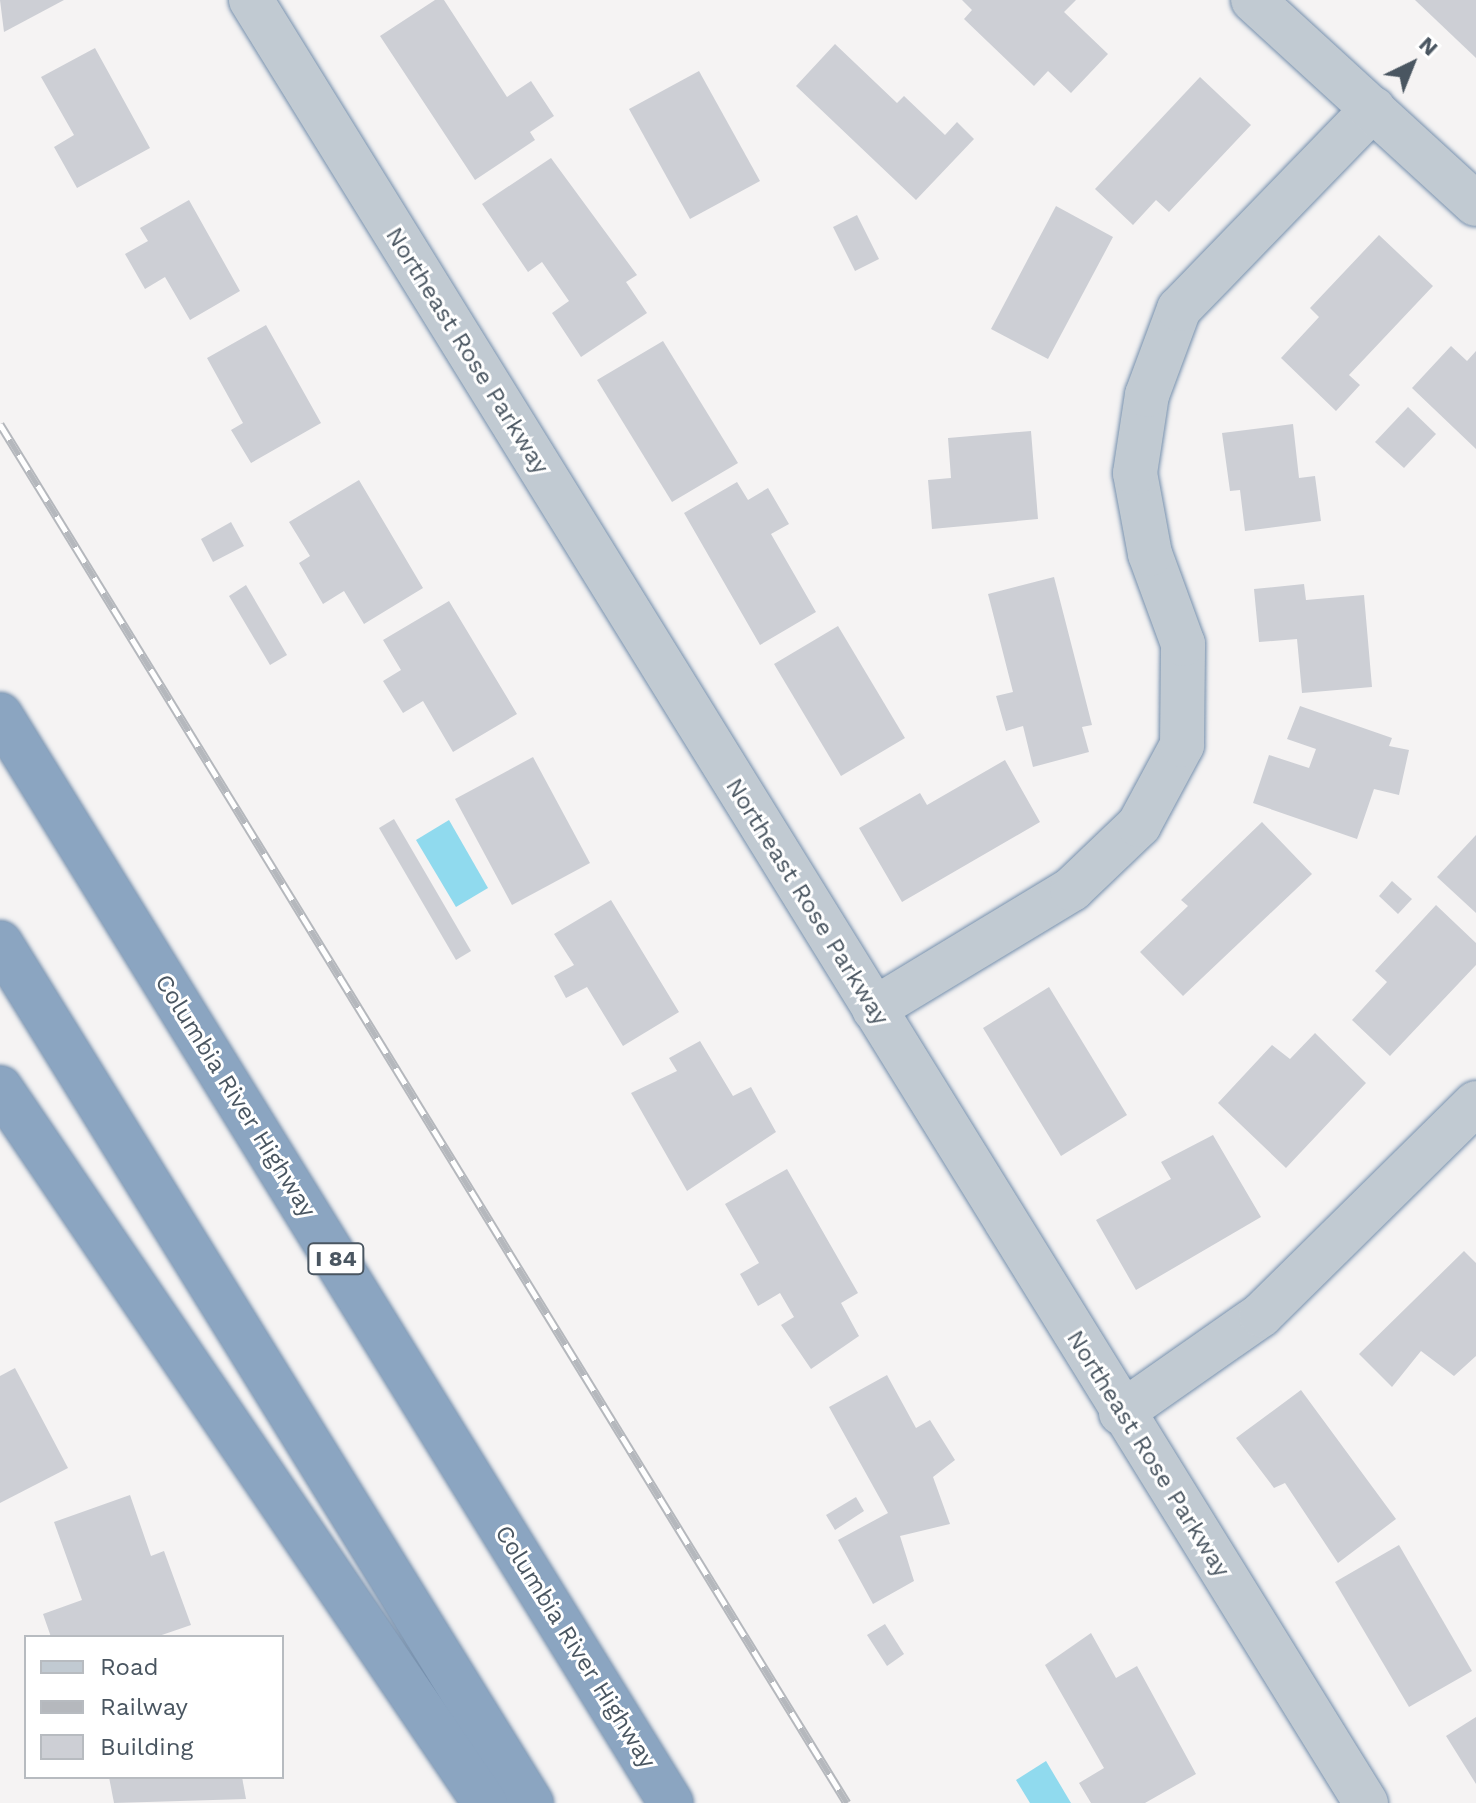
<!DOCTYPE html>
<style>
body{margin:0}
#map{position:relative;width:1476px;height:1803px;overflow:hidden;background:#f5f3f3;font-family:"Work Sans",sans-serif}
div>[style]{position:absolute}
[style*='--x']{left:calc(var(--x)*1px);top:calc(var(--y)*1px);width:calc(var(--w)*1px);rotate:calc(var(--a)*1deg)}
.water>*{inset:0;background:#90daee}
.building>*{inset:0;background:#cdcfd5}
.roads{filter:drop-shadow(0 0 2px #7690ad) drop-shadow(0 0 2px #7690ad)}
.minor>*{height:44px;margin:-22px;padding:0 22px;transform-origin:22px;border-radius:22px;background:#c1cad2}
.tertiary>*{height:44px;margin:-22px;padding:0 22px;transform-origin:22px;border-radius:22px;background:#c1cad2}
.motorway>*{height:44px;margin:-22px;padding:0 22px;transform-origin:22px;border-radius:22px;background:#8ba5c1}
.rail>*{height:9px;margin-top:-4.5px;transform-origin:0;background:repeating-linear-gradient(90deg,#fff 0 18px,#b5b8bd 0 36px);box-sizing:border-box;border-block:2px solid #b5b8bd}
span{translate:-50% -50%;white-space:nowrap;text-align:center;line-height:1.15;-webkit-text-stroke:6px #fff;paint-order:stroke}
.shield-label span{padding:2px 6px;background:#fff;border:2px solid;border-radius:6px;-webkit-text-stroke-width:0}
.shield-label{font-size:22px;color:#4a5661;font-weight:700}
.street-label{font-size:24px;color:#4a5661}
.legend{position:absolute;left:24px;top:1635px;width:260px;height:144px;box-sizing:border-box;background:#fff;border:2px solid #b7bbc0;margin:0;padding:10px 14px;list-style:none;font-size:24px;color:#4a5661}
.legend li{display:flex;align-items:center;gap:16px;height:40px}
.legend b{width:40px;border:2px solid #b7bbc0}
.north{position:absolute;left:1372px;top:24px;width:80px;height:80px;-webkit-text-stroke:6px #fff;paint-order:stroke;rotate:43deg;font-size:22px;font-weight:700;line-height:32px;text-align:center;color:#4a5661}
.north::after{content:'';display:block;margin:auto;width:28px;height:36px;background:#4a5661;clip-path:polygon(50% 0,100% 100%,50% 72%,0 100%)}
</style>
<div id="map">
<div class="water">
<i style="clip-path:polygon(449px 820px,488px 888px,456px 907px,416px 840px)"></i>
<i style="clip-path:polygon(1046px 1761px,1071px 1803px,1030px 1803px,1016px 1780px)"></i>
</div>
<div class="building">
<i style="clip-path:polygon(0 0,64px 0,4px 32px)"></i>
<i style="clip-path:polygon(435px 0,444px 0,507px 97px,531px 81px,554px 116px,530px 132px,535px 140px,475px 180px,380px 36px)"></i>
<i style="clip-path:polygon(962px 0,1076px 0,1064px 12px,1108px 54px,1071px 93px,1048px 71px,1034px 86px,964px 19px,972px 10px)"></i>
<i style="clip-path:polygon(1415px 0,1476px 0,1476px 58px)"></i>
<i style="clip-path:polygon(835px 44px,897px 103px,904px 96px,945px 135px,957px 122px,974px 139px,916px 200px,796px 86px)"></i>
<i style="clip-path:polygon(95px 48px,150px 148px,77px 188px,54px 147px,74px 135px,41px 77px)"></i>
<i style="clip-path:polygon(699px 71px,760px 181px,690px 219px,629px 109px)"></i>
<i style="clip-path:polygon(1200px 77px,1251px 125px,1169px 212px,1156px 200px,1133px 225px,1095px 189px)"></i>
<i style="clip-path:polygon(551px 158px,637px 275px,626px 282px,647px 313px,581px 357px,552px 313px,569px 301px,542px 262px,528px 272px,482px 204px)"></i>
<i style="clip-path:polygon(189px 200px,240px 291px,190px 320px,165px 277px,145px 289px,125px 254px,148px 241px,140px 228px)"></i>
<i style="clip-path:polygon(1056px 206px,1113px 237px,1048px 359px,991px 329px)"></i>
<i style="clip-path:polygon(857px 215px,879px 259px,855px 271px,833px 227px)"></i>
<i style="clip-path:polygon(1379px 235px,1433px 286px,1349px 375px,1360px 385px,1336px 411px,1281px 358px,1319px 317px,1310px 308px)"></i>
<i style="clip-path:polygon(266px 325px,321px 423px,251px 463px,231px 430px,243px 423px,207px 358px)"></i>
<i style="clip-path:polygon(663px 341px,738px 463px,672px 502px,597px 380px)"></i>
<i style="clip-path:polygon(1451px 346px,1467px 361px,1476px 351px,1476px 449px,1412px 388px)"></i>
<i style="clip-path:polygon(1408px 407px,1436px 434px,1404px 468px,1375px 442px)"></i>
<i style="clip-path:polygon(1293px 424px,1299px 478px,1315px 476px,1321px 521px,1245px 531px,1240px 490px,1230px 491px,1222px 433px)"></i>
<i style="clip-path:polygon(1031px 431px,1038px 519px,932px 529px,928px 480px,951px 478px,948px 438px)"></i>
<i style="clip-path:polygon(359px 480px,423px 588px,364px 624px,344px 591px,323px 604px,299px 563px,310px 556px,289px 522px)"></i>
<i style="clip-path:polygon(737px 482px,748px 500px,768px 488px,789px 524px,771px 534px,816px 612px,760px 645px,684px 513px)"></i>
<i style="clip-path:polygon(231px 522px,244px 546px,213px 562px,201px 539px)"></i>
<i style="clip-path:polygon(1054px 577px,1092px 725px,1082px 727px,1089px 752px,1033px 767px,1023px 726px,1006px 731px,996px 696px,1013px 692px,988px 594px)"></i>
<i style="clip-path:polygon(1304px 584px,1306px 600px,1364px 595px,1372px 687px,1302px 693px,1297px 639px,1259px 642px,1254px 589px)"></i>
<i style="clip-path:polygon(246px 585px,287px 655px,270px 665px,229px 596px)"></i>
<i style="clip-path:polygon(449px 601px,517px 714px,453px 752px,423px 701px,403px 713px,383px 681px,401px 670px,383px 640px)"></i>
<i style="clip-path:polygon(838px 626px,905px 738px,841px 776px,774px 664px)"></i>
<i style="clip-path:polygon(1300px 706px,1392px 738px,1389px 746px,1409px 750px,1399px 795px,1374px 789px,1357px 839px,1253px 803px,1269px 755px,1309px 768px,1316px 749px,1287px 739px)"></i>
<i style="clip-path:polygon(533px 757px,590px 863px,512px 905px,455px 799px)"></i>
<i style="clip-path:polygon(1005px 760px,1040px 822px,902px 902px,859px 828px,920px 793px,927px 805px)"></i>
<i style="clip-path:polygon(394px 819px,471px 951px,456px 960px,379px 828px)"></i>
<i style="clip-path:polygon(1262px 822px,1312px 874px,1183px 996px,1140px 952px,1188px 906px,1181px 900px)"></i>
<i style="clip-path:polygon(1476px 835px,1476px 913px,1437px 877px)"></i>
<i style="clip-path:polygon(1392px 881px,1412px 899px,1398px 914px,1379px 896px)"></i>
<i style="clip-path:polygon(611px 900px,679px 1012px,623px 1046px,587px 987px,566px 998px,554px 976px,574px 965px,554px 934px)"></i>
<i style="clip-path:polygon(1436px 905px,1476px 943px,1476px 965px,1390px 1056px,1352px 1020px,1387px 982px,1375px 971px)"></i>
<i style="clip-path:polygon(1049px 987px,1127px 1115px,1061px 1156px,983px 1028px)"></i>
<i style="clip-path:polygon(1315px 1033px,1366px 1083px,1286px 1168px,1218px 1103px,1272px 1045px,1290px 1059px)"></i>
<i style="clip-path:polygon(700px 1041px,733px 1096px,751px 1087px,776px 1132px,687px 1191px,631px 1093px,677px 1071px,669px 1058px)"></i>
<i style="clip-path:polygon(1213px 1135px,1261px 1217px,1136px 1290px,1096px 1220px,1171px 1179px,1161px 1162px)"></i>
<i style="clip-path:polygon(787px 1169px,858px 1293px,841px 1303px,859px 1336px,811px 1369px,781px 1325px,794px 1317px,780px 1293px,758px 1306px,740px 1274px,759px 1263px,725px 1204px)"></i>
<i style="clip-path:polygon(1464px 1251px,1476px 1263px,1476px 1356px,1454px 1376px,1421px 1351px,1392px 1387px,1359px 1354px)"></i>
<i style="clip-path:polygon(15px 1368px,68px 1468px,0 1503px,0 1376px)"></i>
<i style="clip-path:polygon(887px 1375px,916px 1428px,930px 1420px,955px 1460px,933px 1477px,950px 1524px,900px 1536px,914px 1581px,873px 1604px,838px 1540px,888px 1513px,829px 1407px)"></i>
<i style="clip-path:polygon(1301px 1390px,1396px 1519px,1338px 1563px,1285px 1483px,1274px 1488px,1236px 1438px)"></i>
<i style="clip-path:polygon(130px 1495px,151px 1556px,164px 1551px,191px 1625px,156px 1637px,51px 1637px,43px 1614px,82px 1600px,54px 1522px)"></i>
<i style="clip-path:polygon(856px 1497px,864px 1511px,835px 1530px,826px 1515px)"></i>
<i style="clip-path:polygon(1399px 1545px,1472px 1671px,1409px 1707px,1335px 1582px)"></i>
<i style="clip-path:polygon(885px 1624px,904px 1654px,887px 1666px,867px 1635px)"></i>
<i style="clip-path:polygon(1091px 1633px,1116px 1678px,1137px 1666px,1196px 1774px,1145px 1803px,1091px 1803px,1079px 1783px,1104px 1768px,1045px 1665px)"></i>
<i style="clip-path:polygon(1476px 1717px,1476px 1784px,1446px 1736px)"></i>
<i style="clip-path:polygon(109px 1777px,242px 1777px,246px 1799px,114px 1803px)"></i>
</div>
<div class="roads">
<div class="minor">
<i style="--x:251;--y:0;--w:2120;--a:58.27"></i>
<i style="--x:874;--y:1009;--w:232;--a:-31.2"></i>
<i style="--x:1072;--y:889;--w:93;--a:-43.7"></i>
<i style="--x:1139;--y:825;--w:91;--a:-61.7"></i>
<i style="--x:1182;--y:745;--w:101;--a:-89.4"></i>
<i style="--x:1183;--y:644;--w:96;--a:-110.1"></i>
<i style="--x:1150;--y:554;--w:82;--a:-100.5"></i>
<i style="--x:1135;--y:473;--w:79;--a:-81.3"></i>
<i style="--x:1147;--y:395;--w:92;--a:-69.6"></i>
<i style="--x:1179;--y:309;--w:279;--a:-45.9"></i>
<i style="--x:1121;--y:1413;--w:171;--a:-35"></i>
<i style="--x:1261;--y:1315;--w:302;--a:-44.6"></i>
</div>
<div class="tertiary">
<i style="--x:1253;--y:0;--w:302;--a:42.5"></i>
</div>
<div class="motorway">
<i style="--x:0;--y:715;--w:1278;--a:58.34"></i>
<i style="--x:0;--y:943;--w:1011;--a:58.31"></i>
<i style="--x:0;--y:1088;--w:864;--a:55.85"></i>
</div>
</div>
<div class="rail">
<i style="--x:0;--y:424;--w:1618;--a:58.44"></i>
</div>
<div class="shield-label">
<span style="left:336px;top:1259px">I 84</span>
</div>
<div class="street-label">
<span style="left:467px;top:351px;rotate:58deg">Northeast Rose Parkway</span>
<span style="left:807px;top:902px;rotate:58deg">Northeast Rose Parkway</span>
<span style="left:235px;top:1096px;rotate:58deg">Columbia River Highway</span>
<span style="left:1148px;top:1454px;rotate:58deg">Northeast Rose Parkway</span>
<span style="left:575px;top:1647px;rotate:58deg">Columbia River Highway</span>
</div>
<ul class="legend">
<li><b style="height:10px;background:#c1cad2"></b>Road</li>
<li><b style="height:10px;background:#b5b8bd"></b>Railway</li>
<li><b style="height:22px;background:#cdcfd5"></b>Building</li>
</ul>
<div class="north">N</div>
</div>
